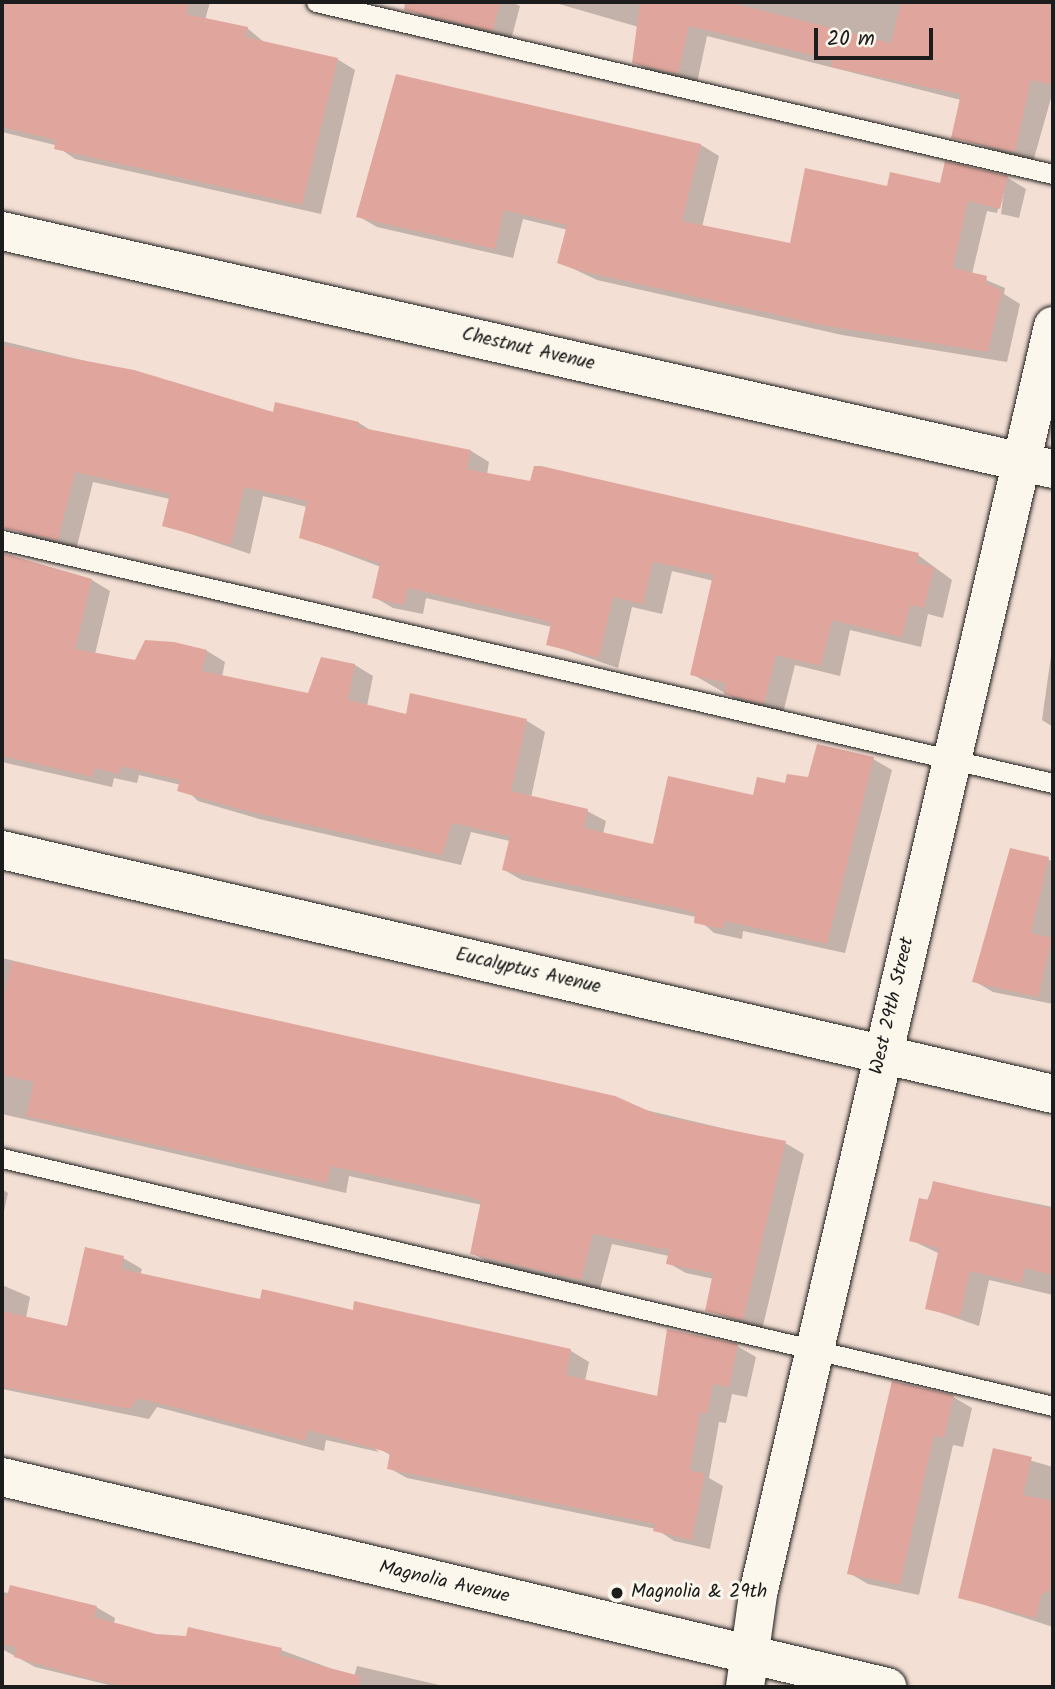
<!DOCTYPE html>
<style>
body{margin:0}
#map{position:relative;width:1055px;height:1689px;overflow:hidden;background:#f3dfd4;font-family:Kalam,sans-serif}
div>[style]{position:absolute}
[style*='--x']{left:calc(var(--x)*1px);top:calc(var(--y)*1px);width:calc(var(--w)*1px);rotate:calc(var(--a)*1deg)}
.shadow>*{inset:0;background:#0003}
.building>*{inset:0;background:#e0a69d}
.roads{filter:drop-shadow(0 0 2px #1c1c1c) drop-shadow(0 0 2px #1c1c1c)}
.lane>*{height:19px;margin:-9.5px;padding:0 9.5px;transform-origin:9.5px;border-radius:9.5px;background:#fbf7ec}
.street>*{height:38px;margin:-19px;padding:0 19px;transform-origin:19px;border-radius:19px;background:#fbf7ec}
.secondary>*{height:38px;margin:-19px;padding:0 19px;transform-origin:19px;border-radius:19px;background:#fbf7ec}
.dots>*{width:19px;height:19px;translate:-50% -50%;box-sizing:border-box;border:4px solid #fbf7ec;border-radius:50%}
span{translate:-50% -50%;white-space:nowrap;text-align:center;line-height:1.15;-webkit-text-stroke:6px #fbf7ec;paint-order:stroke}
.street-label{font-size:19px;color:#1c1c1c}
.poi-label{font-size:19px;color:#1c1c1c}
.left{translate:0 -50%;text-align:left}
.frame{position:absolute;inset:0;border:4px solid #1c1c1c;pointer-events:none}
.scale{position:absolute;left:814px;top:28px;width:119px;height:32px;box-sizing:border-box;border:4px solid #1c1c1c;border-top:0;padding-left:9px;font-size:21px;line-height:24px;white-space:nowrap;color:#1c1c1c;-webkit-text-stroke:5px #fbf7ec;paint-order:stroke}
</style>
<div id="map">
<div class="shadow">
<i style="clip-path:polygon(2px 2px,210px 2px,205px 20px,247px 28px,265px 43px,337px 59px,355px 70px,321px 214px,75px 159px,55px 145px,2px 132px)"></i>
<i style="clip-path:polygon(414px 2px,512px 2px,520px 6px,511px 40px,431px 21px,412px 11px)"></i>
<i style="clip-path:polygon(552px 2px,1053px 2px,1053px 91px,1033px 162px,953px 137px,961px 100px,707px 36px,697px 83px,653px 73px,634px 62px,642px 28px)"></i>
<i style="clip-path:polygon(397px 76px,701px 145px,719px 156px,702px 227px,791px 245px,888px 188px,942px 185px,946px 164px,1008px 178px,1026px 189px,1019px 218px,1001px 214px,1005px 181px,997px 213px,987px 211px,972px 274px,1005px 288px,1004px 294px,1020px 304px,1007px 362px,842px 335px,597px 280px,559px 262px,568px 230px,523px 219px,513px 258px,377px 227px,358px 216px)"></i>
<i style="clip-path:polygon(2px 341px,173px 382px,274px 414px,359px 423px,375px 433px,471px 451px,489px 462px,487px 474px,531px 483px,541px 468px,918px 555px,952px 580px,943px 618px,928px 614px,921px 647px,850px 630px,840px 676px,795px 665px,783px 713px,744px 704px,692px 674px,714px 581px,672px 571px,662px 614px,632px 607px,618px 668px,548px 644px,552px 627px,426px 598px,423px 614px,393px 608px,374px 597px,381px 567px,301px 537px,307px 507px,263px 496px,250px 554px,164px 525px,170px 499px,93px 482px,76px 550px,32px 540px,14px 529px,24px 485px,2px 479px)"></i>
<i style="clip-path:polygon(2px 569px,92px 580px,110px 591px,95px 654px,136px 662px,207px 651px,225px 662px,222px 677px,309px 695px,355px 665px,373px 676px,367px 706px,407px 716px,412px 695px,527px 721px,545px 732px,531px 798px,587px 811px,606px 821px,603px 834px,654px 846px,754px 798px,873px 759px,892px 770px,845px 953px,743px 931px,742px 939px,714px 933px,696px 917px,522px 880px,504px 870px,510px 841px,471px 832px,461px 865px,259px 819px,198px 801px,181px 785px,139px 775px,137px 783px,114px 778px,112px 787px,2px 762px)"></i>
<i style="clip-path:polygon(1053px 642px,1053px 727px,1042px 720px)"></i>
<i style="clip-path:polygon(1048px 859px,1053px 862px,1053px 1004px,993px 992px,974px 981px)"></i>
<i style="clip-path:polygon(2px 958px,785px 1143px,804px 1154px,762px 1330px,707px 1310px,714px 1279px,686px 1273px,668px 1263px,669px 1256px,612px 1244px,600px 1289px,491px 1264px,472px 1253px,482px 1205px,349px 1176px,346px 1193px,2px 1114px)"></i>
<i style="clip-path:polygon(934px 1183px,1053px 1207px,1053px 1295px,989px 1280px,979px 1326px,927px 1308px,940px 1254px,911px 1240px)"></i>
<i style="clip-path:polygon(2px 1189px,8px 1193px,2px 1220px)"></i>
<i style="clip-path:polygon(123px 1258px,142px 1269px,140px 1275px,261px 1301px,354px 1312px,356px 1304px,571px 1351px,589px 1362px,585px 1381px,658px 1398px,737px 1346px,756px 1357px,747px 1397px,732px 1394px,726px 1423px,719px 1422px,709px 1478px,723px 1486px,710px 1549px,674px 1541px,656px 1529px,407px 1478px,389px 1468px,390px 1455px,363px 1439px,379px 1452px,326px 1440px,324px 1451px,157px 1407px,149px 1419px,2px 1389px,2px 1285px,30px 1297px,26px 1318px,68px 1328px)"></i>
<i style="clip-path:polygon(953px 1397px,972px 1408px,963px 1447px,953px 1445px,919px 1595px,868px 1584px,849px 1573px)"></i>
<i style="clip-path:polygon(994px 1450px,1053px 1467px,1053px 1627px,960px 1597px)"></i>
<i style="clip-path:polygon(2px 1592px,96px 1607px,115px 1618px,114px 1624px,155px 1636px,281px 1650px,354px 1677px,357px 1666px,448px 1687px,117px 1687px,35px 1667px,2px 1649px)"></i>
</div>
<div class="building">
<i style="clip-path:polygon(2px 2px,189px 2px,186px 14px,248px 27px,245px 37px,338px 58px,302px 205px,54px 149px,56px 140px,2px 127px)"></i>
<i style="clip-path:polygon(405px 2px,500px 2px,493px 31px,404px 10px)"></i>
<i style="clip-path:polygon(640px 2px,728px 2px,891px 43px,901px 2px,1053px 2px,1053px 85px,1031px 80px,1015px 152px,951px 138px,961px 94px,831px 67px,833px 60px,689px 26px,678px 74px,632px 63px)"></i>
<i style="clip-path:polygon(396px 74px,701px 144px,682px 221px,790px 243px,805px 168px,887px 186px,890px 172px,940px 183px,945px 161px,1008px 176px,1000px 209px,968px 201px,953px 268px,987px 276px,986px 283px,1002px 291px,988px 352px,822px 325px,577px 270px,557px 263px,567px 225px,504px 210px,495px 249px,356px 217px)"></i>
<i style="clip-path:polygon(2px 345px,134px 370px,273px 412px,275px 402px,359px 422px,358px 427px,471px 450px,467px 469px,530px 481px,534px 466px,541px 466px,919px 553px,916px 563px,934px 567px,924px 608px,910px 605px,902px 637px,832px 620px,821px 666px,776px 655px,764px 704px,724px 694px,726px 683px,690px 675px,713px 575px,653px 562px,643px 604px,613px 597px,599px 658px,546px 645px,551px 624px,537px 618px,408px 588px,404px 605px,372px 598px,380px 563px,299px 538px,307px 501px,244px 487px,231px 545px,162px 526px,170px 494px,75px 472px,58px 540px,2px 528px)"></i>
<i style="clip-path:polygon(2px 553px,92px 579px,75px 649px,135px 660px,145px 640px,174px 642px,207px 650px,202px 671px,308px 693px,321px 657px,355px 664px,348px 700px,406px 714px,410px 693px,527px 719px,511px 791px,588px 809px,584px 828px,653px 844px,668px 776px,753px 795px,757px 777px,785px 783px,787px 774px,808px 777px,817px 744px,874px 757px,827px 944px,725px 921px,723px 929px,694px 923px,695px 913px,682px 909px,502px 870px,510px 836px,452px 823px,442px 855px,239px 809px,177px 791px,180px 780px,121px 766px,119px 774px,95px 768px,93px 777px,2px 756px)"></i>
<i style="clip-path:polygon(1010px 848px,1049px 857px,1031px 933px,1052px 938px,1038px 997px,972px 982px)"></i>
<i style="clip-path:polygon(12px 961px,615px 1096px,660px 1116px,786px 1141px,743px 1320px,705px 1311px,713px 1273px,666px 1264px,669px 1250px,593px 1234px,581px 1280px,470px 1254px,481px 1201px,467px 1196px,331px 1166px,327px 1183px,26px 1116px,34px 1082px,2px 1075px,2px 1006px)"></i>
<i style="clip-path:polygon(933px 1181px,1053px 1209px,1053px 1275px,1025px 1268px,1021px 1283px,970px 1271px,960px 1317px,925px 1309px,939px 1248px,909px 1241px,919px 1198px,929px 1200px)"></i>
<i style="clip-path:polygon(85px 1247px,124px 1256px,121px 1269px,260px 1299px,262px 1289px,353px 1310px,354px 1301px,571px 1349px,566px 1375px,657px 1396px,667px 1329px,738px 1344px,729px 1387px,713px 1384px,707px 1414px,700px 1412px,690px 1470px,705px 1474px,692px 1540px,653px 1531px,655px 1524px,387px 1469px,390px 1453px,308px 1430px,305px 1441px,138px 1398px,130px 1409px,2px 1387px,2px 1311px,67px 1326px)"></i>
<i style="clip-path:polygon(892px 1381px,954px 1395px,944px 1438px,934px 1435px,900px 1585px,847px 1574px)"></i>
<i style="clip-path:polygon(993px 1448px,1032px 1457px,1023px 1495px,1053px 1501px,1053px 1588px,1041px 1595px,1036px 1618px,958px 1598px)"></i>
<i style="clip-path:polygon(10px 1585px,97px 1606px,94px 1617px,156px 1634px,186px 1636px,188px 1627px,282px 1648px,280px 1655px,360px 1676px,359px 1687px,125px 1687px,72px 1674px,14px 1657px,17px 1647px,2px 1644px,2px 1595px,7px 1596px)"></i>
</div>
<div class="roads">
<div class="lane">
<i style="--x:316;--y:2;--w:757;--a:13.14"></i>
<i style="--x:2;--y:540;--w:1079;--a:13.02"></i>
<i style="--x:2;--y:1158;--w:1080;--a:13.28"></i>
</div>
<div class="street">
<i style="--x:2;--y:231;--w:1078;--a:12.76"></i>
<i style="--x:2;--y:850;--w:1079;--a:13.07"></i>
<i style="--x:745;--y:1687;--w:94;--a:-82"></i>
<i style="--x:758;--y:1594;--w:1302;--a:-76.9"></i>
</div>
<div class="secondary">
<i style="--x:2;--y:1477;--w:910;--a:13.35"></i>
</div>
</div>
<div class="dots">
<i style="left:617px;top:1593px;background:#1c1c1c"></i>
</div>
<div class="street-label">
<span style="left:528px;top:350px;rotate:13deg">Chestnut Avenue</span>
<span style="left:528px;top:972px;rotate:13deg">Eucalyptus Avenue</span>
<span style="left:893px;top:1006px;rotate:-77deg">West 29th Street</span>
<span style="left:444px;top:1583px;rotate:13deg">Magnolia Avenue</span>
</div>
<div class="poi-label">
<span class="left" style="left:631px;top:1593px">Magnolia &amp; 29th</span>
</div>
<div class="frame"></div>
<div class="scale">20 m</div>
</div>
